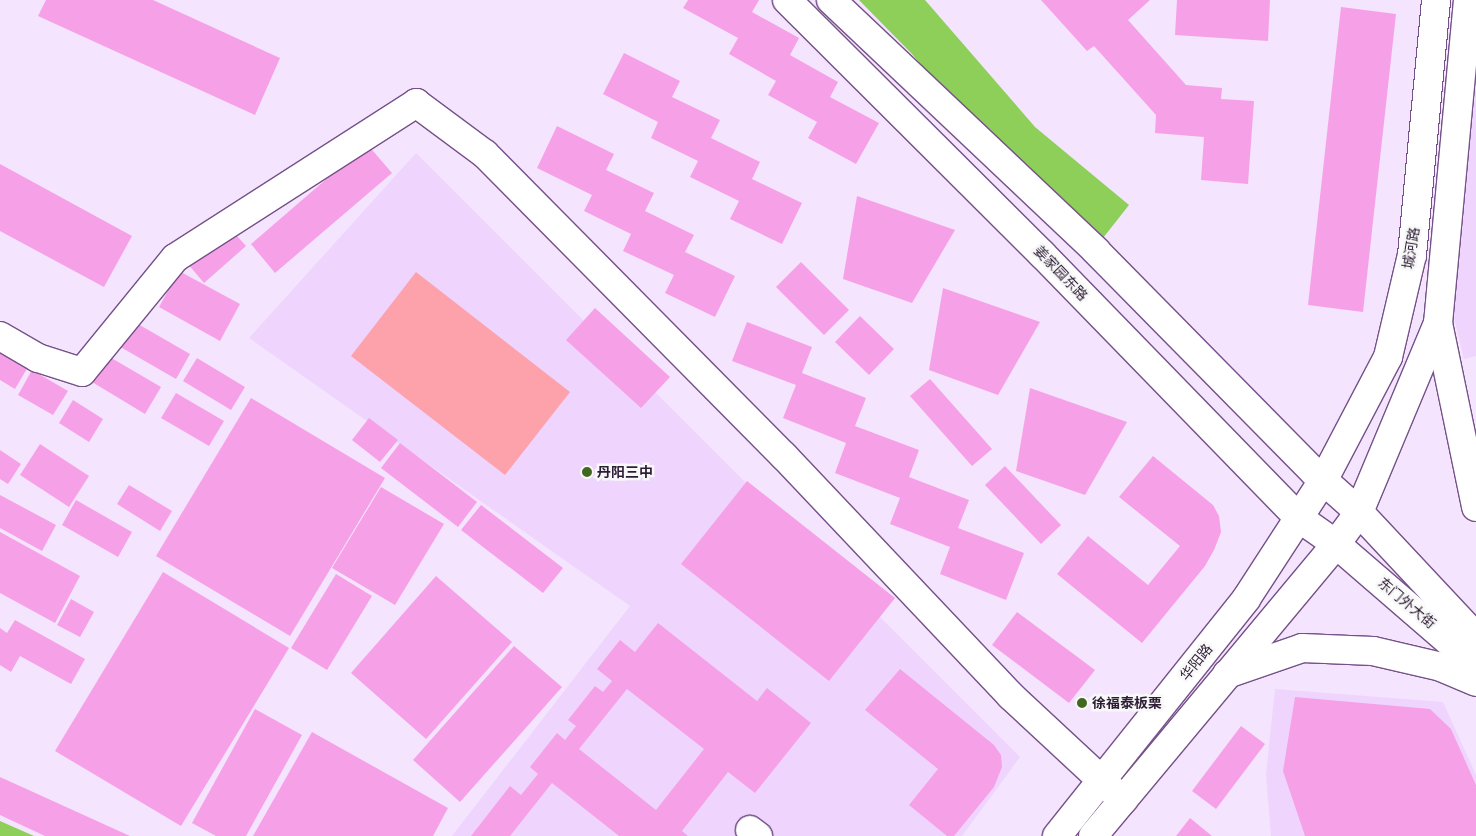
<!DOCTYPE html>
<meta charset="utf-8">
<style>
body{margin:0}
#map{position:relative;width:1476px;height:836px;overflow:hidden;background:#f4e4fd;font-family:"Asap Condensed","Noto Sans SC",sans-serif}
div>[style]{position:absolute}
.built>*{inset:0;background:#efd4fe}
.green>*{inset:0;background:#fda1ab}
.water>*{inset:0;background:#8dcf58}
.building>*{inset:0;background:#f6a1e7}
.roads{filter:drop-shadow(1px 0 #755189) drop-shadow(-1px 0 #755189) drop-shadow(0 1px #755189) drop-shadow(0 -1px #755189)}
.minor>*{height:28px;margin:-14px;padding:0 14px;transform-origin:14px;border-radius:14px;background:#fff}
.major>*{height:28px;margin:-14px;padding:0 14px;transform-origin:14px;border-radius:14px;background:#fff}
.dots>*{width:14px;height:14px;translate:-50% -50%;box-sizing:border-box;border:2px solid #f8f8f8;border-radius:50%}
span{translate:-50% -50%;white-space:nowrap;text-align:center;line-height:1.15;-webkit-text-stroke:5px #f8f8f8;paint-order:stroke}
.street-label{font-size:14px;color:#2c1c34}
.poi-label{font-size:14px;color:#2c1c34;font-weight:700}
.left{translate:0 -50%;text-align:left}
</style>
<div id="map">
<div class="built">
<i style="clip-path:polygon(1476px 72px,1476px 356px,1464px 359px,1451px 305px)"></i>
<i style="clip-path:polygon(416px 153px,1020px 757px,962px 836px,452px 836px,630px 606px,249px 338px)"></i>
<i style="clip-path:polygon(1275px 689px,1443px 702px,1476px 775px,1476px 836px,1271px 836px,1266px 775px)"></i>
</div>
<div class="green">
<i style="clip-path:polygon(416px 272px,570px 392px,505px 475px,351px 356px)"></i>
</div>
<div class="water">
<i style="clip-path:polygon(859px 0,925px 0,1035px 127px,1129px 205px,1103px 238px,951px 100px,912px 54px)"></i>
<i style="clip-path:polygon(0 821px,34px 836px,0 836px)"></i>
</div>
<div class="building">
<i style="clip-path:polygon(46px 0,153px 0,280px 58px,255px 115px,38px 16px)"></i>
<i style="clip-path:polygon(688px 0,759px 0,752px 12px,799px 38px,790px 55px,838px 82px,830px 97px,879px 123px,856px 164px,808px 138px,817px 122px,768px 95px,776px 81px,729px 54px,738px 38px,683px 8px)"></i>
<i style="clip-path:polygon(1041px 0,1150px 0,1128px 20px,1186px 85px,1222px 88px,1221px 99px,1254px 101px,1248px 184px,1201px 180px,1204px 137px,1155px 133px,1156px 115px,1094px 46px,1087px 51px)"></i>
<i style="clip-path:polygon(1177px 0,1270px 0,1268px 41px,1175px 35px)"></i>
<i style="clip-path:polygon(1341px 7px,1396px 14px,1363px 312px,1308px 305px)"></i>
<i style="clip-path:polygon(624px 53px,680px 81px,672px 97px,720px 120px,711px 138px,760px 162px,752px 179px,802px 203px,782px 244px,730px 219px,739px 201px,690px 177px,698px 161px,651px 138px,658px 122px,603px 94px)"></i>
<i style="clip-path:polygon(557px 126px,614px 154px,606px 170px,654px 193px,645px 211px,694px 235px,685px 252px,735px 276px,715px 317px,665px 293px,674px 275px,623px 251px,631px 234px,584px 211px,592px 195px,537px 168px)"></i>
<i style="clip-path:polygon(367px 144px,392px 173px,275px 273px,251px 244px)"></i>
<i style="clip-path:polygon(0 164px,132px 236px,104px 287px,0 231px)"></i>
<i style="clip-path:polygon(857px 196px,955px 230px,912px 303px,843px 279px)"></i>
<i style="clip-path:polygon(229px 227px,246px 246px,204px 283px,187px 263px)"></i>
<i style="clip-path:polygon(801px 262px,849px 310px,824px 335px,776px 287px)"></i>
<i style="clip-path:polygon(179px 271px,240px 304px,220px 341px,159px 307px)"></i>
<i style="clip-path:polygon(943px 288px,1040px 322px,998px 395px,929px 370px)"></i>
<i style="clip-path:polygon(595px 308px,670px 377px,641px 408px,566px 340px)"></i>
<i style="clip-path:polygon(860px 316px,894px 349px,869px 375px,835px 342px)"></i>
<i style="clip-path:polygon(131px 320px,190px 354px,176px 379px,117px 345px)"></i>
<i style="clip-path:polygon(747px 322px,812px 347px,802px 373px,866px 398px,855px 426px,919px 450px,909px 477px,969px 500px,958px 528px,1024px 553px,1006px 600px,940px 574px,950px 547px,890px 524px,900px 498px,835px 473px,846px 443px,783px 418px,796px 385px,732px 361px)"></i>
<i style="clip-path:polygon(0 349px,28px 367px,15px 389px,0 380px)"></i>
<i style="clip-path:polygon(108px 356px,161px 387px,145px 414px,92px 382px)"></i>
<i style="clip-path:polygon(197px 358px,245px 387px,231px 410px,183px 381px)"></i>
<i style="clip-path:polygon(32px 370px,68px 391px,53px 415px,18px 395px)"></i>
<i style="clip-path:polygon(930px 379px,992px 449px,972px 466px,910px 396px)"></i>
<i style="clip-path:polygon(1030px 388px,1127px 422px,1085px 495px,1016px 471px)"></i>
<i style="clip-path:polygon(176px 393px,224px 421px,209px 446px,161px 418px)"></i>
<i style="clip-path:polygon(251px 398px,385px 478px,290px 636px,156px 556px)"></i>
<i style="clip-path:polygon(73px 400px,103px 419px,89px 442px,59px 423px)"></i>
<i style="clip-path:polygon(369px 418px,398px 440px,380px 462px,352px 440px)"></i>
<i style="clip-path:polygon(400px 443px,477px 502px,458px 527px,381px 468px)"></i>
<i style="clip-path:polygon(40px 444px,89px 476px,69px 507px,20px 475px)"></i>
<i style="clip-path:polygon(0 450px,21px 464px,8px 484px,0 479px)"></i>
<i style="clip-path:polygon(1153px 456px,1213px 505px,1219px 516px,1221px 532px,1214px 550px,1205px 566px,1142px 643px,1057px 574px,1088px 536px,1148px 585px,1180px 546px,1119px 497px)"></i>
<i style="clip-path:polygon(1005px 466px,1061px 525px,1041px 544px,985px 485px)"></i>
<i style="clip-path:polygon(747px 481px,895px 598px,829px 681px,681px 564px)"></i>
<i style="clip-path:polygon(129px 485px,172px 511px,160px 531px,117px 504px)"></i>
<i style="clip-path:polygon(381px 487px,444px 524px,395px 605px,332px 568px)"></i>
<i style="clip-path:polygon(0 495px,56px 525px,42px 551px,0 528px)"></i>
<i style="clip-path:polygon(76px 500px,132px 532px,118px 557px,62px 525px)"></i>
<i style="clip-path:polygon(481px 505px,563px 568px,543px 593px,461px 530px)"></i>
<i style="clip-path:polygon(0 532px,80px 576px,55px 623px,0 593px)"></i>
<i style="clip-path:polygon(163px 572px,289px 648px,181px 826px,55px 751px)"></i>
<i style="clip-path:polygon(336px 574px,372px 596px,327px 670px,291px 648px)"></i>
<i style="clip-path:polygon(436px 576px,512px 642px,426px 739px,351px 673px)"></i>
<i style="clip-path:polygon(71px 599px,94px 612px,80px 637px,57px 625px)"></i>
<i style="clip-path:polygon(1017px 612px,1095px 670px,1069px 703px,992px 645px)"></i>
<i style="clip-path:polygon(15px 620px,85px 659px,71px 684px,20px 656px,11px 672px,0 665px,0 628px,7px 633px)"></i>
<i style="clip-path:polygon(evenodd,658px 623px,757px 701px,767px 688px,811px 723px,755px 793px,728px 772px,682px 831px,688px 836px,619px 836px,552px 783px,510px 836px,471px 836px,510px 786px,521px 795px,538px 774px,530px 767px,557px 733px,565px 740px,576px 726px,568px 720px,595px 686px,603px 692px,612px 681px,597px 669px,620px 640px,635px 652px,658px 623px,627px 689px,704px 749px,656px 810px,579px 749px,627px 689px)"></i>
<i style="clip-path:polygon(514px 646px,562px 687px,460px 802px,413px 760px)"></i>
<i style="clip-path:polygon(900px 669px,994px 745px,1001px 755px,1002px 767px,994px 787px,954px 836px,947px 836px,909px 805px,938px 769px,865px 710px)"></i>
<i style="clip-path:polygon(1295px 697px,1430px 709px,1451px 729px,1476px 785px,1476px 836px,1305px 836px,1283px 771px)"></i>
<i style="clip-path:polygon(255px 709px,302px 735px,246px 836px,216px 836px,192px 823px)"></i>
<i style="clip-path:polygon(1241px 726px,1265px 744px,1216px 809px,1192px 791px)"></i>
<i style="clip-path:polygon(312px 732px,448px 808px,433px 836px,253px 836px)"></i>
<i style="clip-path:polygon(0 777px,130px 836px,45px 836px,0 815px)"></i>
<i style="clip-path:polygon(1190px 818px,1212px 836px,1176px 836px)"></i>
</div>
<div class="roads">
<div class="minor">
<i style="left:0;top:336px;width:44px;rotate:30.1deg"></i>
<i style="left:38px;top:358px;width:46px;rotate:17.7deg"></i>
<i style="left:82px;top:372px;width:147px;rotate:-50.8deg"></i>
<i style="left:175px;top:258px;width:287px;rotate:-32.7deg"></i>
<i style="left:416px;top:103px;width:86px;rotate:36.5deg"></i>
<i style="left:485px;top:154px;width:425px;rotate:45.3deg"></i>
<i style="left:784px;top:456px;width:330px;rotate:46.6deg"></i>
<i style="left:1011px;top:696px;width:153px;rotate:42.9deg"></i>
<i style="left:750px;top:830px;width:10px;rotate:37deg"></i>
</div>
<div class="major">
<i style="left:787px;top:0;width:360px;rotate:44.9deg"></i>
<i style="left:1042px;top:254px;width:368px;rotate:45.8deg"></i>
<i style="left:1299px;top:518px;width:45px;rotate:35.1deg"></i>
<i style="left:1336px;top:544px;width:185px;rotate:40.8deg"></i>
<i style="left:831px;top:0;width:365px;rotate:43.4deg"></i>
<i style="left:1096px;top:251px;width:309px;rotate:45.4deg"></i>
<i style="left:1313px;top:471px;width:62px;rotate:41.7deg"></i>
<i style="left:1359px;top:512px;width:171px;rotate:46.9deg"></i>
<i style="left:1468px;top:0;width:324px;rotate:95.3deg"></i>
<i style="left:1438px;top:323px;width:188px;rotate:78.3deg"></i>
<i style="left:1227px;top:674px;width:79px;rotate:-19.1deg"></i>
<i style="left:1302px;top:648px;width:71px;rotate:2.4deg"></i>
<i style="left:1373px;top:651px;width:70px;rotate:13.2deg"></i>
<i style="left:1441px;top:667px;width:38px;rotate:23deg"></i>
<i style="left:1057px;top:836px;width:303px;rotate:-51.4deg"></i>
<i style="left:1246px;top:599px;width:143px;rotate:-57deg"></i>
<i style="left:1324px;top:479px;width:138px;rotate:-62.3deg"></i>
<i style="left:1388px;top:357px;width:105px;rotate:-76.8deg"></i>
<i style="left:1412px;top:255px;width:256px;rotate:-84.6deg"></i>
<i style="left:1093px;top:836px;width:380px;rotate:-50.2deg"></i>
<i style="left:1336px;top:544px;width:39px;rotate:-54deg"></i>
<i style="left:1359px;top:512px;width:205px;rotate:-67.3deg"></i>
</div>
</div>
<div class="dots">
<i style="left:587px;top:472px;background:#416721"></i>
<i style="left:1082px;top:703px;background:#416721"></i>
</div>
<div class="street-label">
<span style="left:1411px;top:248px;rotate:-81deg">城河路</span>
<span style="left:1061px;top:273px;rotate:46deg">姜家园东路</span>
<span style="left:1407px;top:603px;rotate:40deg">东门外大街</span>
<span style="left:1196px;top:662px;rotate:-51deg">华阳路</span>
</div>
<div class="poi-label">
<span class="left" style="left:597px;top:472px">丹阳三中</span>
<span class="left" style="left:1092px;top:703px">徐福泰板栗</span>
</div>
</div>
